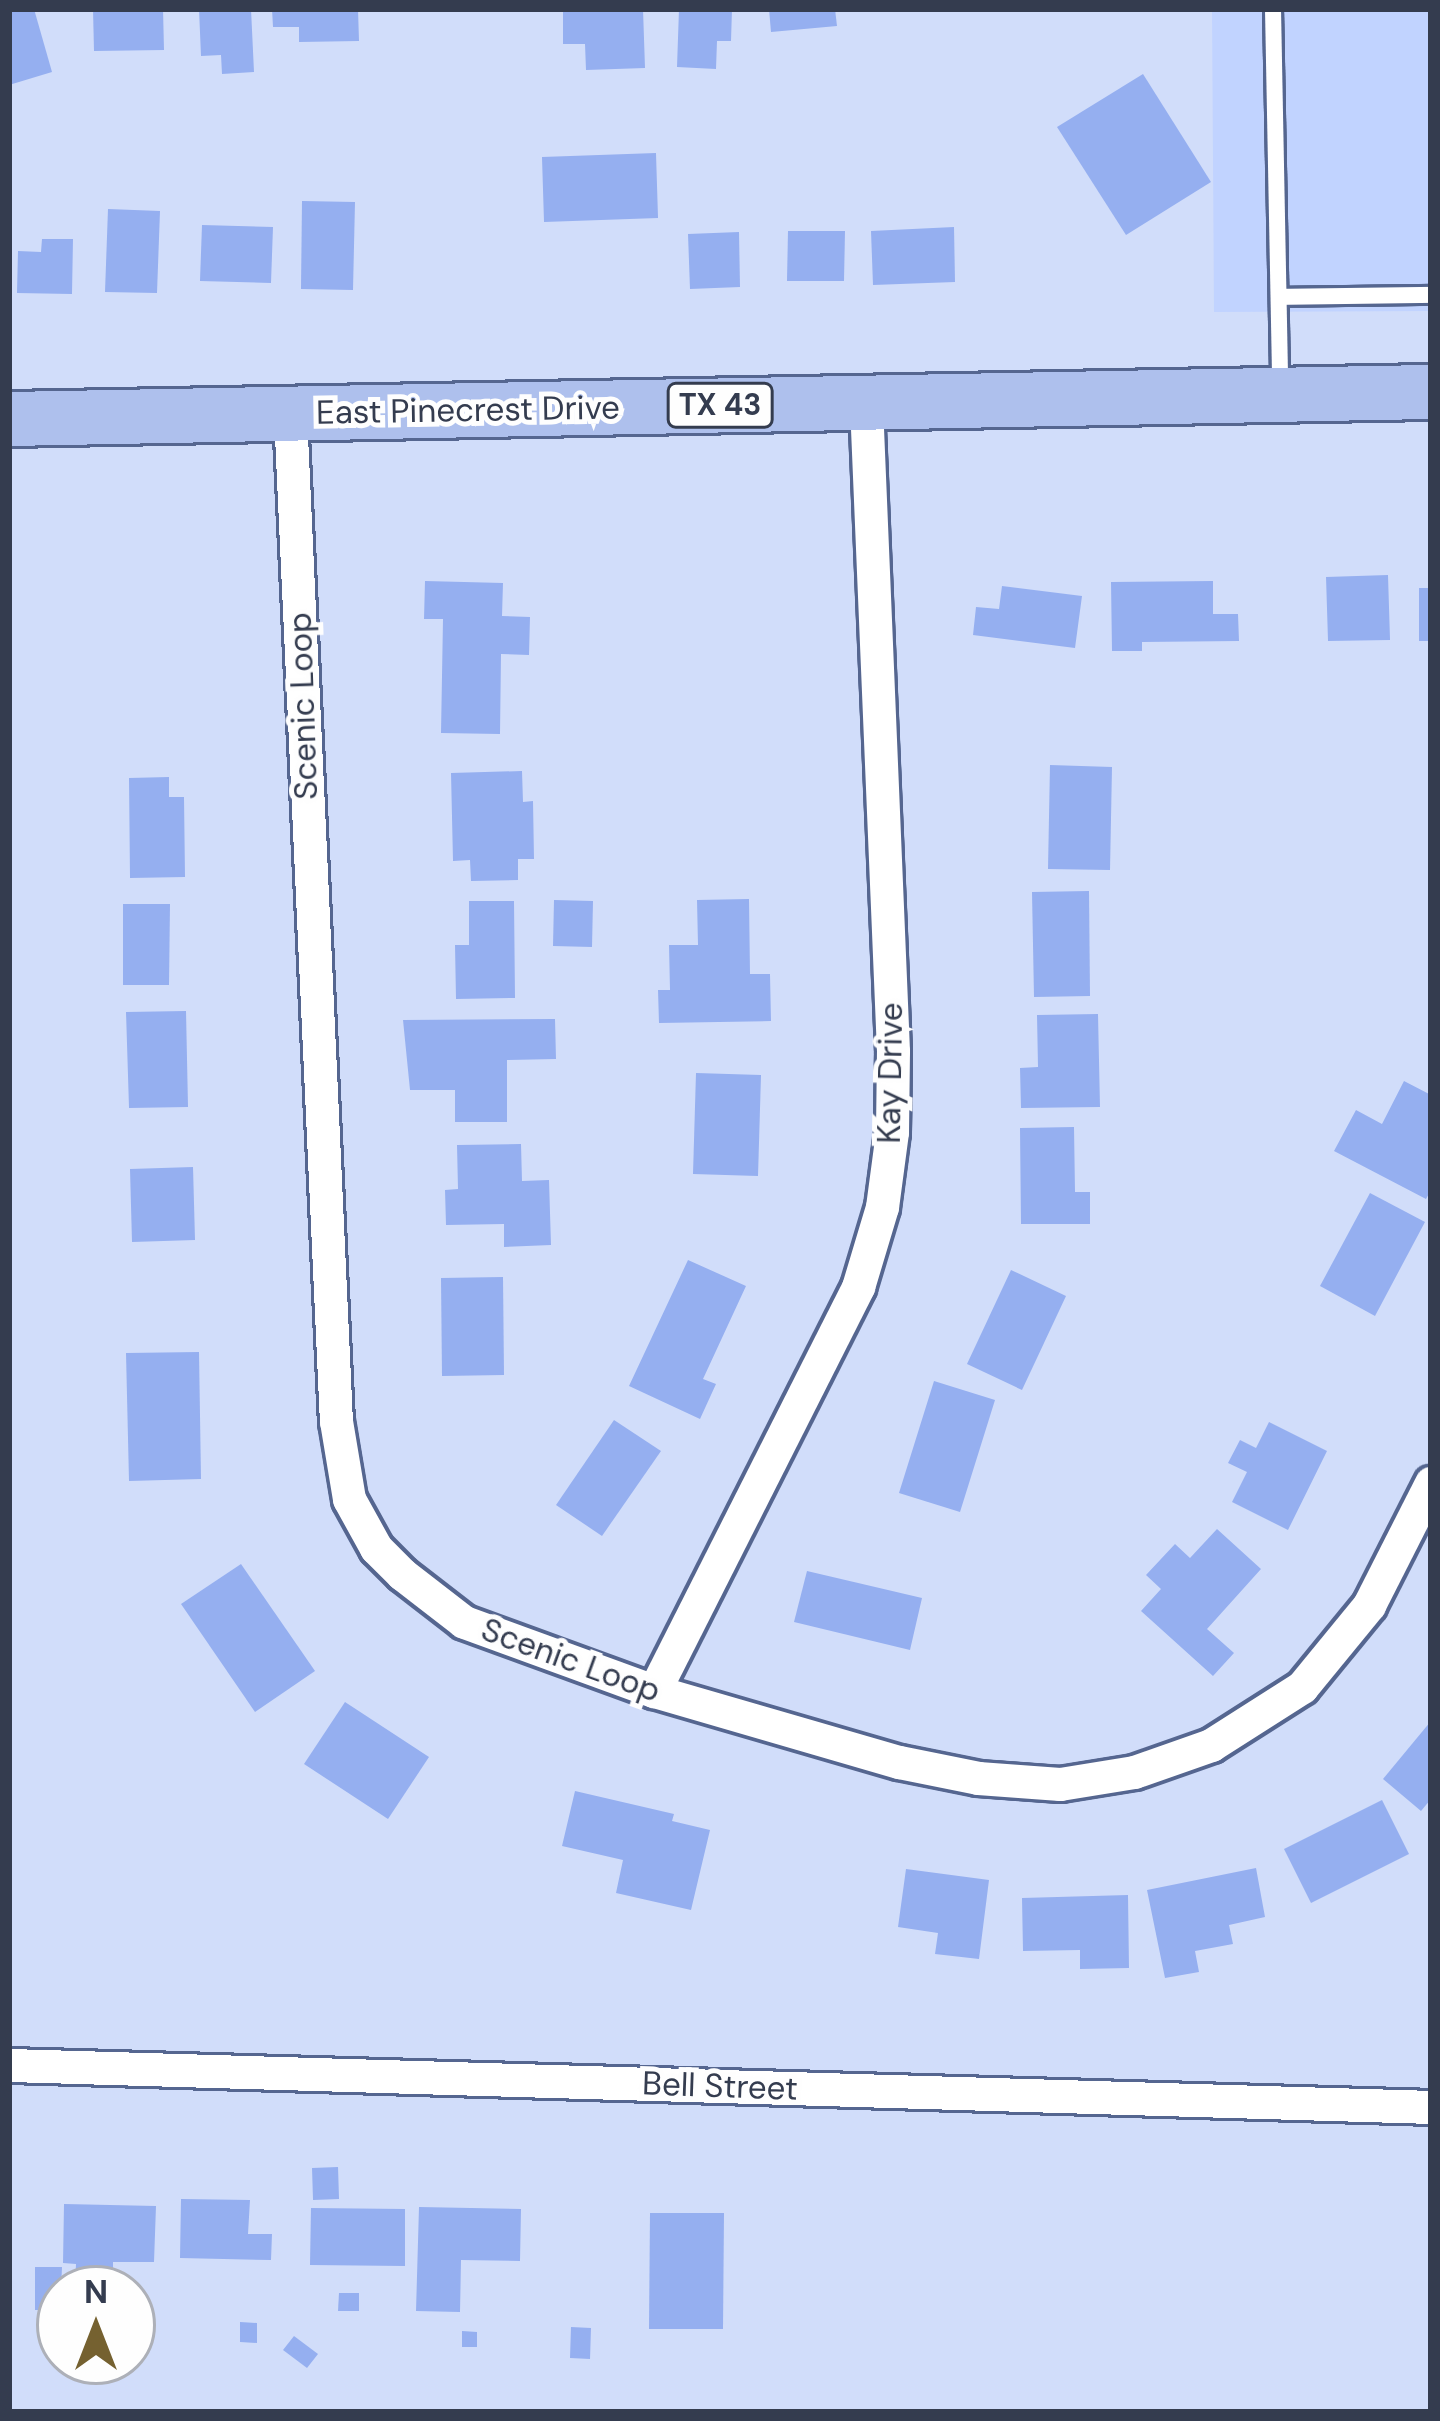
<!DOCTYPE html>
<style>
body{margin:0}
#map{position:relative;width:1440px;height:2421px;overflow:hidden;background:#d1ddfa;font-family:"DM Sans",sans-serif}
div>[style]{position:absolute}
.built>*{inset:0;background:#c1d3ff}
.building>*{inset:0;background:#95aff0}
.roads{filter:drop-shadow(3px 0 #556690) drop-shadow(-3px 0 #556690) drop-shadow(0 3px #556690) drop-shadow(0 -3px #556690)}
.service>*{height:16px;margin:-8px;padding:0 8px;transform-origin:8px;border-radius:8px;background:#fff}
.minor>*{height:33px;margin:-16.5px;padding:0 16.5px;transform-origin:16.5px;border-radius:16.5px;background:#fff}
.primary>*{height:54px;margin:-27px;padding:0 27px;transform-origin:27px;border-radius:27px;background:#aec0ed}
span{translate:-50% -50%;white-space:nowrap;text-align:center;line-height:1.15;-webkit-text-stroke:10px #fefefe;paint-order:stroke}
.shield-label span{padding:3px 9px;background:#fefefe;border:3px solid;border-radius:9px;-webkit-text-stroke-width:0}
.shield-label{font-size:30px;color:#343c4f;font-weight:700}
.street-label{font-size:33px;color:#343c4f}
.frame{position:absolute;inset:0;border:12px solid #343c4f;pointer-events:none}
.north{position:absolute;left:36px;top:2265px;width:120px;height:120px;box-sizing:border-box;background:#fefefe;border:3px solid #adb0b8;border-radius:50%;rotate:0deg;font-size:33px;font-weight:700;line-height:48px;text-align:center;color:#343c4f}
.north::after{content:'';display:block;margin:auto;width:42px;height:54px;background:#756130;clip-path:polygon(50% 0,100% 100%,50% 72%,0 100%)}
</style>
<div id="map">
<div class="built">
<i style="clip-path:polygon(1212px 9px,1431px 9px,1431px 311px,1214px 312px)"></i>
</div>
<div class="building">
<i style="clip-path:polygon(9px 9px,34px 9px,52px 72px,9px 85px)"></i>
<i style="clip-path:polygon(93px 9px,163px 9px,164px 50px,94px 51px)"></i>
<i style="clip-path:polygon(199px 9px,251px 9px,254px 72px,222px 74px,221px 55px,201px 56px)"></i>
<i style="clip-path:polygon(272px 9px,358px 9px,359px 41px,299px 42px,299px 27px,273px 27px)"></i>
<i style="clip-path:polygon(563px 9px,643px 9px,645px 68px,586px 70px,585px 44px,563px 44px)"></i>
<i style="clip-path:polygon(679px 9px,732px 9px,731px 41px,717px 41px,716px 69px,677px 67px)"></i>
<i style="clip-path:polygon(769px 9px,835px 9px,837px 26px,771px 32px)"></i>
<i style="clip-path:polygon(1143px 74px,1211px 182px,1126px 235px,1057px 127px)"></i>
<i style="clip-path:polygon(656px 153px,658px 218px,544px 222px,542px 157px)"></i>
<i style="clip-path:polygon(302px 201px,355px 202px,353px 290px,301px 289px)"></i>
<i style="clip-path:polygon(108px 209px,160px 211px,157px 293px,105px 292px)"></i>
<i style="clip-path:polygon(202px 225px,273px 227px,271px 283px,200px 281px)"></i>
<i style="clip-path:polygon(954px 227px,955px 282px,873px 285px,871px 231px)"></i>
<i style="clip-path:polygon(788px 231px,845px 231px,844px 281px,787px 281px)"></i>
<i style="clip-path:polygon(739px 232px,740px 287px,690px 289px,688px 234px)"></i>
<i style="clip-path:polygon(42px 239px,73px 239px,72px 294px,17px 293px,18px 251px,41px 252px)"></i>
<i style="clip-path:polygon(1388px 575px,1390px 640px,1328px 641px,1326px 577px)"></i>
<i style="clip-path:polygon(425px 581px,503px 583px,502px 616px,530px 617px,529px 655px,501px 654px,500px 734px,441px 733px,443px 619px,424px 619px)"></i>
<i style="clip-path:polygon(1213px 581px,1213px 614px,1238px 614px,1239px 641px,1142px 642px,1142px 651px,1112px 651px,1111px 582px)"></i>
<i style="clip-path:polygon(1002px 586px,1082px 596px,1075px 648px,973px 635px,976px 607px,999px 609px)"></i>
<i style="clip-path:polygon(1419px 588px,1431px 588px,1431px 641px,1419px 641px)"></i>
<i style="clip-path:polygon(1050px 765px,1112px 767px,1110px 870px,1048px 869px)"></i>
<i style="clip-path:polygon(522px 771px,523px 802px,533px 801px,534px 859px,518px 859px,518px 880px,471px 881px,470px 860px,453px 861px,451px 773px)"></i>
<i style="clip-path:polygon(169px 777px,169px 797px,184px 797px,185px 877px,130px 878px,129px 778px)"></i>
<i style="clip-path:polygon(1089px 891px,1090px 996px,1034px 997px,1032px 892px)"></i>
<i style="clip-path:polygon(749px 899px,750px 974px,770px 974px,771px 1021px,659px 1023px,658px 990px,670px 990px,669px 945px,698px 945px,697px 900px)"></i>
<i style="clip-path:polygon(554px 900px,593px 901px,592px 947px,553px 946px)"></i>
<i style="clip-path:polygon(469px 901px,514px 901px,515px 998px,456px 999px,455px 945px,469px 945px)"></i>
<i style="clip-path:polygon(123px 904px,170px 904px,169px 985px,123px 985px)"></i>
<i style="clip-path:polygon(186px 1011px,188px 1107px,129px 1108px,126px 1012px)"></i>
<i style="clip-path:polygon(1098px 1014px,1100px 1107px,1021px 1108px,1020px 1068px,1038px 1067px,1037px 1015px)"></i>
<i style="clip-path:polygon(555px 1019px,556px 1059px,507px 1060px,507px 1122px,455px 1122px,455px 1090px,410px 1090px,403px 1020px)"></i>
<i style="clip-path:polygon(696px 1073px,761px 1075px,758px 1176px,693px 1174px)"></i>
<i style="clip-path:polygon(1404px 1081px,1431px 1095px,1431px 1190px,1426px 1199px,1334px 1151px,1356px 1110px,1382px 1124px)"></i>
<i style="clip-path:polygon(1074px 1127px,1075px 1192px,1090px 1192px,1090px 1224px,1021px 1224px,1020px 1128px)"></i>
<i style="clip-path:polygon(521px 1144px,522px 1181px,549px 1180px,551px 1245px,504px 1247px,504px 1224px,446px 1225px,445px 1190px,458px 1189px,457px 1145px)"></i>
<i style="clip-path:polygon(193px 1167px,195px 1240px,132px 1242px,130px 1169px)"></i>
<i style="clip-path:polygon(1370px 1193px,1425px 1222px,1375px 1316px,1320px 1286px)"></i>
<i style="clip-path:polygon(688px 1260px,746px 1286px,703px 1379px,716px 1384px,700px 1419px,629px 1386px)"></i>
<i style="clip-path:polygon(1011px 1270px,1066px 1296px,1022px 1390px,967px 1364px)"></i>
<i style="clip-path:polygon(503px 1277px,504px 1375px,442px 1376px,441px 1278px)"></i>
<i style="clip-path:polygon(199px 1352px,201px 1479px,129px 1481px,126px 1353px)"></i>
<i style="clip-path:polygon(934px 1381px,995px 1400px,960px 1512px,899px 1493px)"></i>
<i style="clip-path:polygon(614px 1420px,661px 1451px,602px 1536px,556px 1505px)"></i>
<i style="clip-path:polygon(1269px 1422px,1327px 1451px,1288px 1530px,1232px 1502px,1247px 1472px,1228px 1463px,1240px 1440px,1256px 1448px)"></i>
<i style="clip-path:polygon(1217px 1529px,1261px 1569px,1207px 1629px,1234px 1653px,1213px 1676px,1141px 1611px,1161px 1589px,1146px 1575px,1175px 1544px,1190px 1558px)"></i>
<i style="clip-path:polygon(241px 1564px,315px 1671px,255px 1712px,181px 1604px)"></i>
<i style="clip-path:polygon(807px 1571px,922px 1598px,910px 1650px,794px 1622px)"></i>
<i style="clip-path:polygon(345px 1702px,429px 1757px,388px 1819px,304px 1764px)"></i>
<i style="clip-path:polygon(1431px 1721px,1431px 1799px,1421px 1811px,1383px 1779px)"></i>
<i style="clip-path:polygon(575px 1791px,674px 1814px,672px 1821px,710px 1830px,691px 1910px,616px 1893px,623px 1860px,562px 1846px)"></i>
<i style="clip-path:polygon(1382px 1800px,1409px 1854px,1311px 1903px,1284px 1849px)"></i>
<i style="clip-path:polygon(1256px 1868px,1265px 1917px,1229px 1925px,1233px 1944px,1195px 1951px,1199px 1972px,1165px 1978px,1147px 1890px)"></i>
<i style="clip-path:polygon(906px 1869px,989px 1880px,979px 1959px,935px 1954px,938px 1933px,898px 1927px)"></i>
<i style="clip-path:polygon(1128px 1895px,1129px 1968px,1080px 1969px,1080px 1950px,1023px 1951px,1022px 1898px)"></i>
<i style="clip-path:polygon(338px 2167px,339px 2199px,313px 2200px,312px 2168px)"></i>
<i style="clip-path:polygon(181px 2199px,250px 2200px,248px 2234px,272px 2234px,271px 2260px,180px 2258px)"></i>
<i style="clip-path:polygon(64px 2204px,156px 2206px,154px 2262px,113px 2262px,113px 2287px,75px 2289px,76px 2264px,63px 2263px)"></i>
<i style="clip-path:polygon(419px 2207px,521px 2209px,520px 2261px,461px 2260px,460px 2312px,416px 2311px)"></i>
<i style="clip-path:polygon(311px 2208px,405px 2209px,405px 2266px,310px 2265px)"></i>
<i style="clip-path:polygon(650px 2213px,724px 2213px,723px 2329px,649px 2329px)"></i>
<i style="clip-path:polygon(35px 2267px,62px 2267px,60px 2310px,35px 2310px)"></i>
<i style="clip-path:polygon(339px 2293px,359px 2293px,359px 2311px,338px 2311px)"></i>
<i style="clip-path:polygon(45px 2316px,60px 2316px,60px 2348px,45px 2348px)"></i>
<i style="clip-path:polygon(240px 2322px,257px 2323px,257px 2343px,240px 2342px)"></i>
<i style="clip-path:polygon(571px 2327px,591px 2328px,590px 2359px,570px 2358px)"></i>
<i style="clip-path:polygon(462px 2331px,477px 2332px,477px 2347px,462px 2347px)"></i>
<i style="clip-path:polygon(294px 2336px,318px 2354px,307px 2368px,283px 2350px)"></i>
</div>
<div class="roads">
<div class="service">
<i style="left:1273px;top:9px;width:377px;rotate:88.9deg"></i>
<i style="left:1279px;top:297px;width:152px;rotate:-0.8deg"></i>
</div>
<div class="minor">
<i style="left:290px;top:413px;width:1009px;rotate:87.39deg"></i>
<i style="left:336px;top:1421px;width:79px;rotate:80.5deg"></i>
<i style="left:349px;top:1499px;width:56px;rotate:61.1deg"></i>
<i style="left:376px;top:1548px;width:37px;rotate:45deg"></i>
<i style="left:402px;top:1574px;width:78px;rotate:37.7deg"></i>
<i style="left:464px;top:1622px;width:202px;rotate:20deg"></i>
<i style="left:654px;top:1691px;width:255px;rotate:16.2deg"></i>
<i style="left:899px;top:1762px;width:81px;rotate:11.4deg"></i>
<i style="left:978px;top:1778px;width:82px;rotate:4.2deg"></i>
<i style="left:1060px;top:1784px;width:75px;rotate:-9.2deg"></i>
<i style="left:1134px;top:1772px;width:82px;rotate:-19.3deg"></i>
<i style="left:1211px;top:1745px;width:108px;rotate:-32.5deg"></i>
<i style="left:1302px;top:1687px;width:106px;rotate:-50.7deg"></i>
<i style="left:1369px;top:1605px;width:137px;rotate:-63.1deg"></i>
<i style="left:654px;top:1691px;width:453px;rotate:-63.2deg"></i>
<i style="left:858px;top:1287px;width:84px;rotate:-73.3deg"></i>
<i style="left:882px;top:1207px;width:76px;rotate:-82.4deg"></i>
<i style="left:892px;top:1132px;width:81px;rotate:-89.3deg"></i>
<i style="left:893px;top:1051px;width:649px;rotate:-92.39deg"></i>
<i style="left:9px;top:2065px;width:1423px;rotate:1.69deg"></i>
</div>
<div class="primary">
<i style="left:9px;top:419px;width:1422px;rotate:-1.09deg"></i>
</div>
</div>
<div class="shield-label">
<span style="left:720px;top:405px">TX 43</span>
</div>
<div class="street-label">
<span style="left:468px;top:410px;rotate:-1deg">East Pinecrest Drive</span>
<span style="left:303px;top:706px;rotate:-92deg">Scenic Loop</span>
<span style="left:890px;top:1073px;rotate:-89deg">Kay Drive</span>
<span style="left:571px;top:1660px;rotate:20deg">Scenic Loop</span>
<span style="left:720px;top:2086px;rotate:2deg">Bell Street</span>
</div>
<div class="frame"></div>
<div class="north">N</div>
</div>
